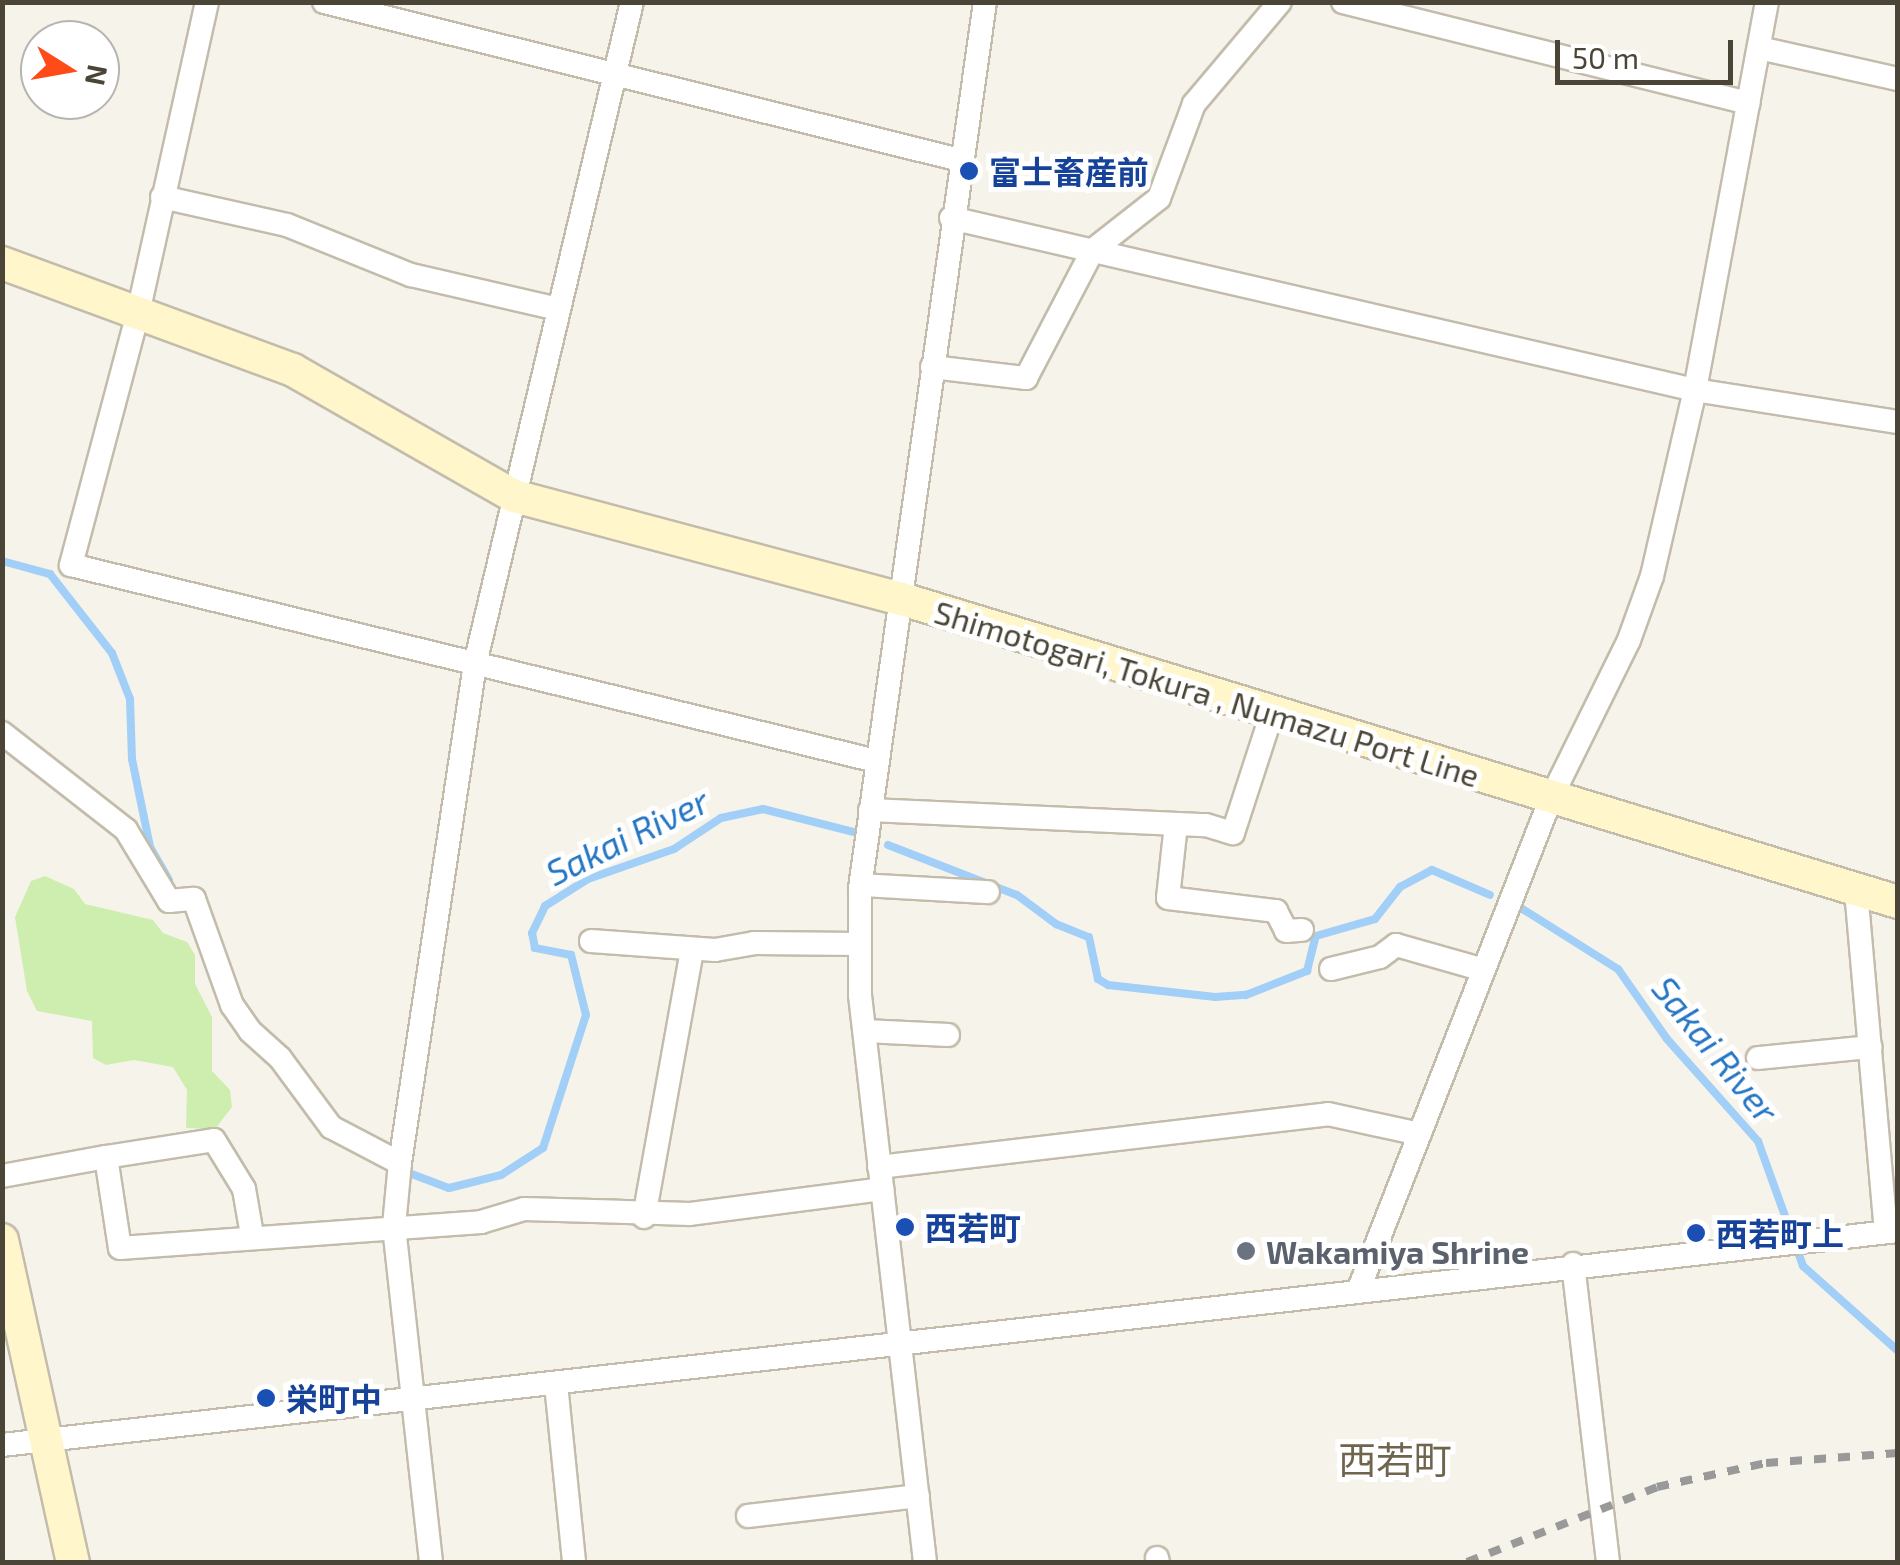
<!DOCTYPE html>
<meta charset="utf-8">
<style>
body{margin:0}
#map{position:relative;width:1900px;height:1565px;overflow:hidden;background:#f6f3ea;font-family:"Exo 2","Noto Sans JP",sans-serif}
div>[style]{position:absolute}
.green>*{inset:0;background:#cdeeaf}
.stream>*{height:8px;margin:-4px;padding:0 4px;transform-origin:4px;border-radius:4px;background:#a1cff8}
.roads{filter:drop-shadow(2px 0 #c3bcab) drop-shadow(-2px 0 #c3bcab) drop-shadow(0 2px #c3bcab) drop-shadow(0 -2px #c3bcab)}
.street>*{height:22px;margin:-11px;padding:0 11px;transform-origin:11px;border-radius:11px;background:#fff}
.secondary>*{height:32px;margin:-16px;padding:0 16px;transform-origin:16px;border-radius:16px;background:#fff6cb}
.rail>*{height:8px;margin-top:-4px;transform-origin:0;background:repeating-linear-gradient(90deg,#999 0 12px,transparent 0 24px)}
.dots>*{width:28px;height:28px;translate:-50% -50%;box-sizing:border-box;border:5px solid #fff;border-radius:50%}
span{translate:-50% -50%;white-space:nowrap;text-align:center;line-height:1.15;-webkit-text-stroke:10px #fff;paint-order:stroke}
.transit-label{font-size:32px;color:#164399;font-weight:700}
.left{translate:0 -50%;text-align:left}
.street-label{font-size:32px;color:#4b4537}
.worship-label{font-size:32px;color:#5b616d;font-weight:700}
.water-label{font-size:35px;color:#2475c3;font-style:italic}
.quarter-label{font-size:38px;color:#6f644d}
.frame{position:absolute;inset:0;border:5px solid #4b4537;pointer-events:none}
.north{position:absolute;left:20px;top:20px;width:100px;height:100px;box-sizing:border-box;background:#fff;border:2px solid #b7b5af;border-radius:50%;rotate:101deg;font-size:28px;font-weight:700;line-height:40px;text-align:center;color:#4b4537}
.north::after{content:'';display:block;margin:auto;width:35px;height:45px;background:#ff4b18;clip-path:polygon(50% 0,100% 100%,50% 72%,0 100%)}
.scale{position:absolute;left:1555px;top:40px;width:178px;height:45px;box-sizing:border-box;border:5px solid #4b4537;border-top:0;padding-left:12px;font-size:30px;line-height:35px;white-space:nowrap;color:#4b4537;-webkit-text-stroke:8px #fff;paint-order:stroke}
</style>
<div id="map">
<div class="green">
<i style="clip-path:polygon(45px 876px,74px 889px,85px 904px,153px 920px,163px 933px,187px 942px,195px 955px,195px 984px,212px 1017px,212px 1071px,230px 1090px,232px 1107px,215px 1129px,186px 1128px,187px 1090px,173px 1067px,134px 1060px,106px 1065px,93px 1058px,92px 1021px,37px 1011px,27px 991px,15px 917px,31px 881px)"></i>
</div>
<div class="stream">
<i style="left:2px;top:561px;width:50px;rotate:15.2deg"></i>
<i style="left:50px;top:574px;width:100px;rotate:51.9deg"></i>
<i style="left:112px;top:653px;width:49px;rotate:68.6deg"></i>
<i style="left:130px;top:699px;width:60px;rotate:88.1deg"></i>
<i style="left:132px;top:759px;width:90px;rotate:78.4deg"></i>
<i style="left:150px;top:847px;width:38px;rotate:60deg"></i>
<i style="left:888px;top:845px;width:138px;rotate:21.2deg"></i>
<i style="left:1017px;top:895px;width:49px;rotate:36.6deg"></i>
<i style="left:1056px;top:924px;width:35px;rotate:22deg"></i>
<i style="left:1089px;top:937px;width:43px;rotate:77.9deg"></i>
<i style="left:1098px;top:979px;width:12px;rotate:31deg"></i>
<i style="left:1108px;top:985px;width:108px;rotate:6.4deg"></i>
<i style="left:1215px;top:997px;width:31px;rotate:-4deg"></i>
<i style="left:1246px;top:995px;width:66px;rotate:-21.5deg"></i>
<i style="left:1307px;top:971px;width:36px;rotate:-76deg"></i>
<i style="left:1316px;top:936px;width:61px;rotate:-16.1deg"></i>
<i style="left:1375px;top:919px;width:41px;rotate:-52deg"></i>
<i style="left:1400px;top:887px;width:36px;rotate:-28deg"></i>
<i style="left:1432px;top:870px;width:63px;rotate:23.3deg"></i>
<i style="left:1521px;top:908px;width:115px;rotate:32.2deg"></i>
<i style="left:1618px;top:969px;width:85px;rotate:55deg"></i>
<i style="left:1667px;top:1039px;width:137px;rotate:48.3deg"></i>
<i style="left:1758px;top:1141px;width:133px;rotate:70.2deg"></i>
<i style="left:1803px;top:1266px;width:127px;rotate:41.8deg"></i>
<i style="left:401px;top:1170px;width:51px;rotate:20.6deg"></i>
<i style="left:449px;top:1188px;width:54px;rotate:-14deg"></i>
<i style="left:501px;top:1175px;width:50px;rotate:-32.7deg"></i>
<i style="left:543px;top:1148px;width:140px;rotate:-72.1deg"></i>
<i style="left:586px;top:1015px;width:62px;rotate:-104deg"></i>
<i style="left:571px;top:955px;width:37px;rotate:-169deg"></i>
<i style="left:535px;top:948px;width:15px;rotate:-101deg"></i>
<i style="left:532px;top:933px;width:30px;rotate:-64deg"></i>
<i style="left:545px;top:906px;width:51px;rotate:-32.1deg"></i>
<i style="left:588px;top:879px;width:91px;rotate:-19.2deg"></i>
<i style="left:674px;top:849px;width:56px;rotate:-33.4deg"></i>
<i style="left:721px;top:818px;width:43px;rotate:-12.1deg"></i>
<i style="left:763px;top:809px;width:93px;rotate:14.3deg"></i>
</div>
<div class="roads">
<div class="street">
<i style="left:207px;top:2px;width:319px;rotate:102.5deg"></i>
<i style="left:138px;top:313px;width:261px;rotate:104.9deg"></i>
<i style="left:71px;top:565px;width:829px;rotate:13.68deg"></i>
<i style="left:324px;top:2px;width:655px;rotate:13.95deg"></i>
<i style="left:1343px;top:2px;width:418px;rotate:14deg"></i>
<i style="left:1759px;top:48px;width:142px;rotate:12.6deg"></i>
<i style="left:162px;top:197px;width:128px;rotate:12.6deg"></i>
<i style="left:287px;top:225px;width:134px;rotate:22deg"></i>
<i style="left:411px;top:275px;width:151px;rotate:13deg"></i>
<i style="left:951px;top:218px;width:764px;rotate:13.02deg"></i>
<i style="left:1695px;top:390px;width:206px;rotate:9deg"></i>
<i style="left:932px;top:367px;width:95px;rotate:6.7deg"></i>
<i style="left:1026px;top:378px;width:144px;rotate:-62.4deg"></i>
<i style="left:1093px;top:250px;width:84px;rotate:-38.2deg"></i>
<i style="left:1159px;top:198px;width:100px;rotate:-69.6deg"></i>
<i style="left:1194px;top:104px;width:133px;rotate:-49.9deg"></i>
<i style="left:2px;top:733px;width:157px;rotate:38deg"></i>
<i style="left:126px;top:830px;width:83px;rotate:58.8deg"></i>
<i style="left:169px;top:901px;width:25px;rotate:-5deg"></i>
<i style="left:194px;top:899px;width:113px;rotate:70.3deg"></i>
<i style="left:232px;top:1005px;width:32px;rotate:55deg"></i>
<i style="left:250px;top:1031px;width:40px;rotate:42deg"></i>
<i style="left:280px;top:1058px;width:86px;rotate:53.5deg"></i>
<i style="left:331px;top:1127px;width:78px;rotate:27.6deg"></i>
<i style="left:870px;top:810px;width:336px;rotate:2.6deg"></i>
<i style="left:1206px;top:825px;width:28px;rotate:17deg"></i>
<i style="left:1233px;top:833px;width:126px;rotate:-72deg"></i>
<i style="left:1176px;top:824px;width:74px;rotate:96.2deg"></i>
<i style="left:1168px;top:898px;width:109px;rotate:6.9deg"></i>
<i style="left:1276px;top:911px;width:22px;rotate:63deg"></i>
<i style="left:1286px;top:931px;width:16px;rotate:-4deg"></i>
<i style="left:861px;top:885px;width:127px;rotate:3.2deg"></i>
<i style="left:1856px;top:890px;width:343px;rotate:85deg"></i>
<i style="left:591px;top:941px;width:124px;rotate:4.2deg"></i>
<i style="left:715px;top:950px;width:40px;rotate:-10deg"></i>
<i style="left:754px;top:943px;width:106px;rotate:0.5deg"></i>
<i style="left:1331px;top:969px;width:50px;rotate:-13.8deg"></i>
<i style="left:1380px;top:957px;width:20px;rotate:-37deg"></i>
<i style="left:1396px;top:945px;width:91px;rotate:15.9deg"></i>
<i style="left:865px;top:1031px;width:83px;rotate:2.8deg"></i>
<i style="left:1758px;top:1058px;width:113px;rotate:-5.6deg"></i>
<i style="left:106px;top:1157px;width:109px;rotate:-8.9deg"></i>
<i style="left:214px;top:1140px;width:57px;rotate:58.5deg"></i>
<i style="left:244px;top:1189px;width:47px;rotate:80.1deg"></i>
<i style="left:879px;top:1167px;width:452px;rotate:-6.7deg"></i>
<i style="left:1328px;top:1114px;width:94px;rotate:12.3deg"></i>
<i style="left:2px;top:1176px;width:106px;rotate:-10.4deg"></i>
<i style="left:106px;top:1157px;width:92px;rotate:81.3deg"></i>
<i style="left:120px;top:1248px;width:362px;rotate:-4.1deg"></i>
<i style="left:481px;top:1222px;width:45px;rotate:-16.8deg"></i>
<i style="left:524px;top:1209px;width:166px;rotate:1.7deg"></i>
<i style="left:690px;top:1214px;width:194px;rotate:-7.4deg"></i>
<i style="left:644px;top:1217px;width:272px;rotate:-79.8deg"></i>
<i style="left:1573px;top:1264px;width:300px;rotate:83.3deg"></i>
<i style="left:1359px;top:1289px;width:527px;rotate:-68.64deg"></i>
<i style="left:1551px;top:798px;width:176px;rotate:-63.7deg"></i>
<i style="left:1629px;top:640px;width:68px;rotate:-70.2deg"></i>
<i style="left:1652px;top:576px;width:191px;rotate:-77deg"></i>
<i style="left:1695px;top:390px;width:395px;rotate:-79.5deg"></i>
<i style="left:556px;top:1384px;width:179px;rotate:84.2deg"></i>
<i style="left:2px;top:1445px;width:1908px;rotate:-6.44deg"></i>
<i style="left:748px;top:1516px;width:171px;rotate:-6.7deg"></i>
<i style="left:1157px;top:1558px;width:4px;rotate:76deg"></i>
<i style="left:431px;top:1562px;width:338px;rotate:-96.3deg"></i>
<i style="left:394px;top:1226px;width:63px;rotate:-84.6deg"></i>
<i style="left:400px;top:1163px;width:505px;rotate:-81.45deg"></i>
<i style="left:475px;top:664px;width:680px;rotate:-76.66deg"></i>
<i style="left:925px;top:1562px;width:571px;rotate:-96.54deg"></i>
<i style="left:860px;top:995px;width:107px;rotate:-90deg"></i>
<i style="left:860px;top:888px;width:895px;rotate:-81.97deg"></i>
</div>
<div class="secondary">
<i style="left:2px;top:263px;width:310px;rotate:20.2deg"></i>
<i style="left:293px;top:370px;width:254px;rotate:29.7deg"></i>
<i style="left:514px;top:496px;width:401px;rotate:14.9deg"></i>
<i style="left:902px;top:599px;width:1041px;rotate:16.92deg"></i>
<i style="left:2px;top:1240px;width:330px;rotate:77.6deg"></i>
</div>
</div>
<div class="rail">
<i style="left:1467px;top:1562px;width:204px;rotate:-21.5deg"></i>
<i style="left:1657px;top:1487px;width:112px;rotate:-12.4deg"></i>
<i style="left:1766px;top:1463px;width:132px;rotate:-4.3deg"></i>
</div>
<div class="dots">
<i style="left:969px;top:171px;background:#1a4fb4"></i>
<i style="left:905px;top:1227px;background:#1a4fb4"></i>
<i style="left:1696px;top:1233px;background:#1a4fb4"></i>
<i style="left:1246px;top:1251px;background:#6b7280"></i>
<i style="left:266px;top:1398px;background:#1a4fb4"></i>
</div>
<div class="transit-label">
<span class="left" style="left:989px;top:171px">富士畜産前</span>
<span class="left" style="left:925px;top:1227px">西若町</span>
<span class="left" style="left:1716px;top:1233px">西若町上</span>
<span class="left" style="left:286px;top:1398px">栄町中</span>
</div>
<div class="street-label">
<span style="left:1207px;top:693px;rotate:17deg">Shimotogari, Tokura , Numazu Port Line</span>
</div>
<div class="worship-label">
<span class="left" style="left:1266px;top:1251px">Wakamiya Shrine</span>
</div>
<div class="water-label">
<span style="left:627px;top:836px;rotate:-26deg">Sakai River</span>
<span style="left:1716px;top:1049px;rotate:51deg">Sakai River</span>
</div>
<div class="quarter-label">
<span style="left:1395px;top:1460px">西若町</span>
</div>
<div class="frame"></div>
<div class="north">N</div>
<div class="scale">50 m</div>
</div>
